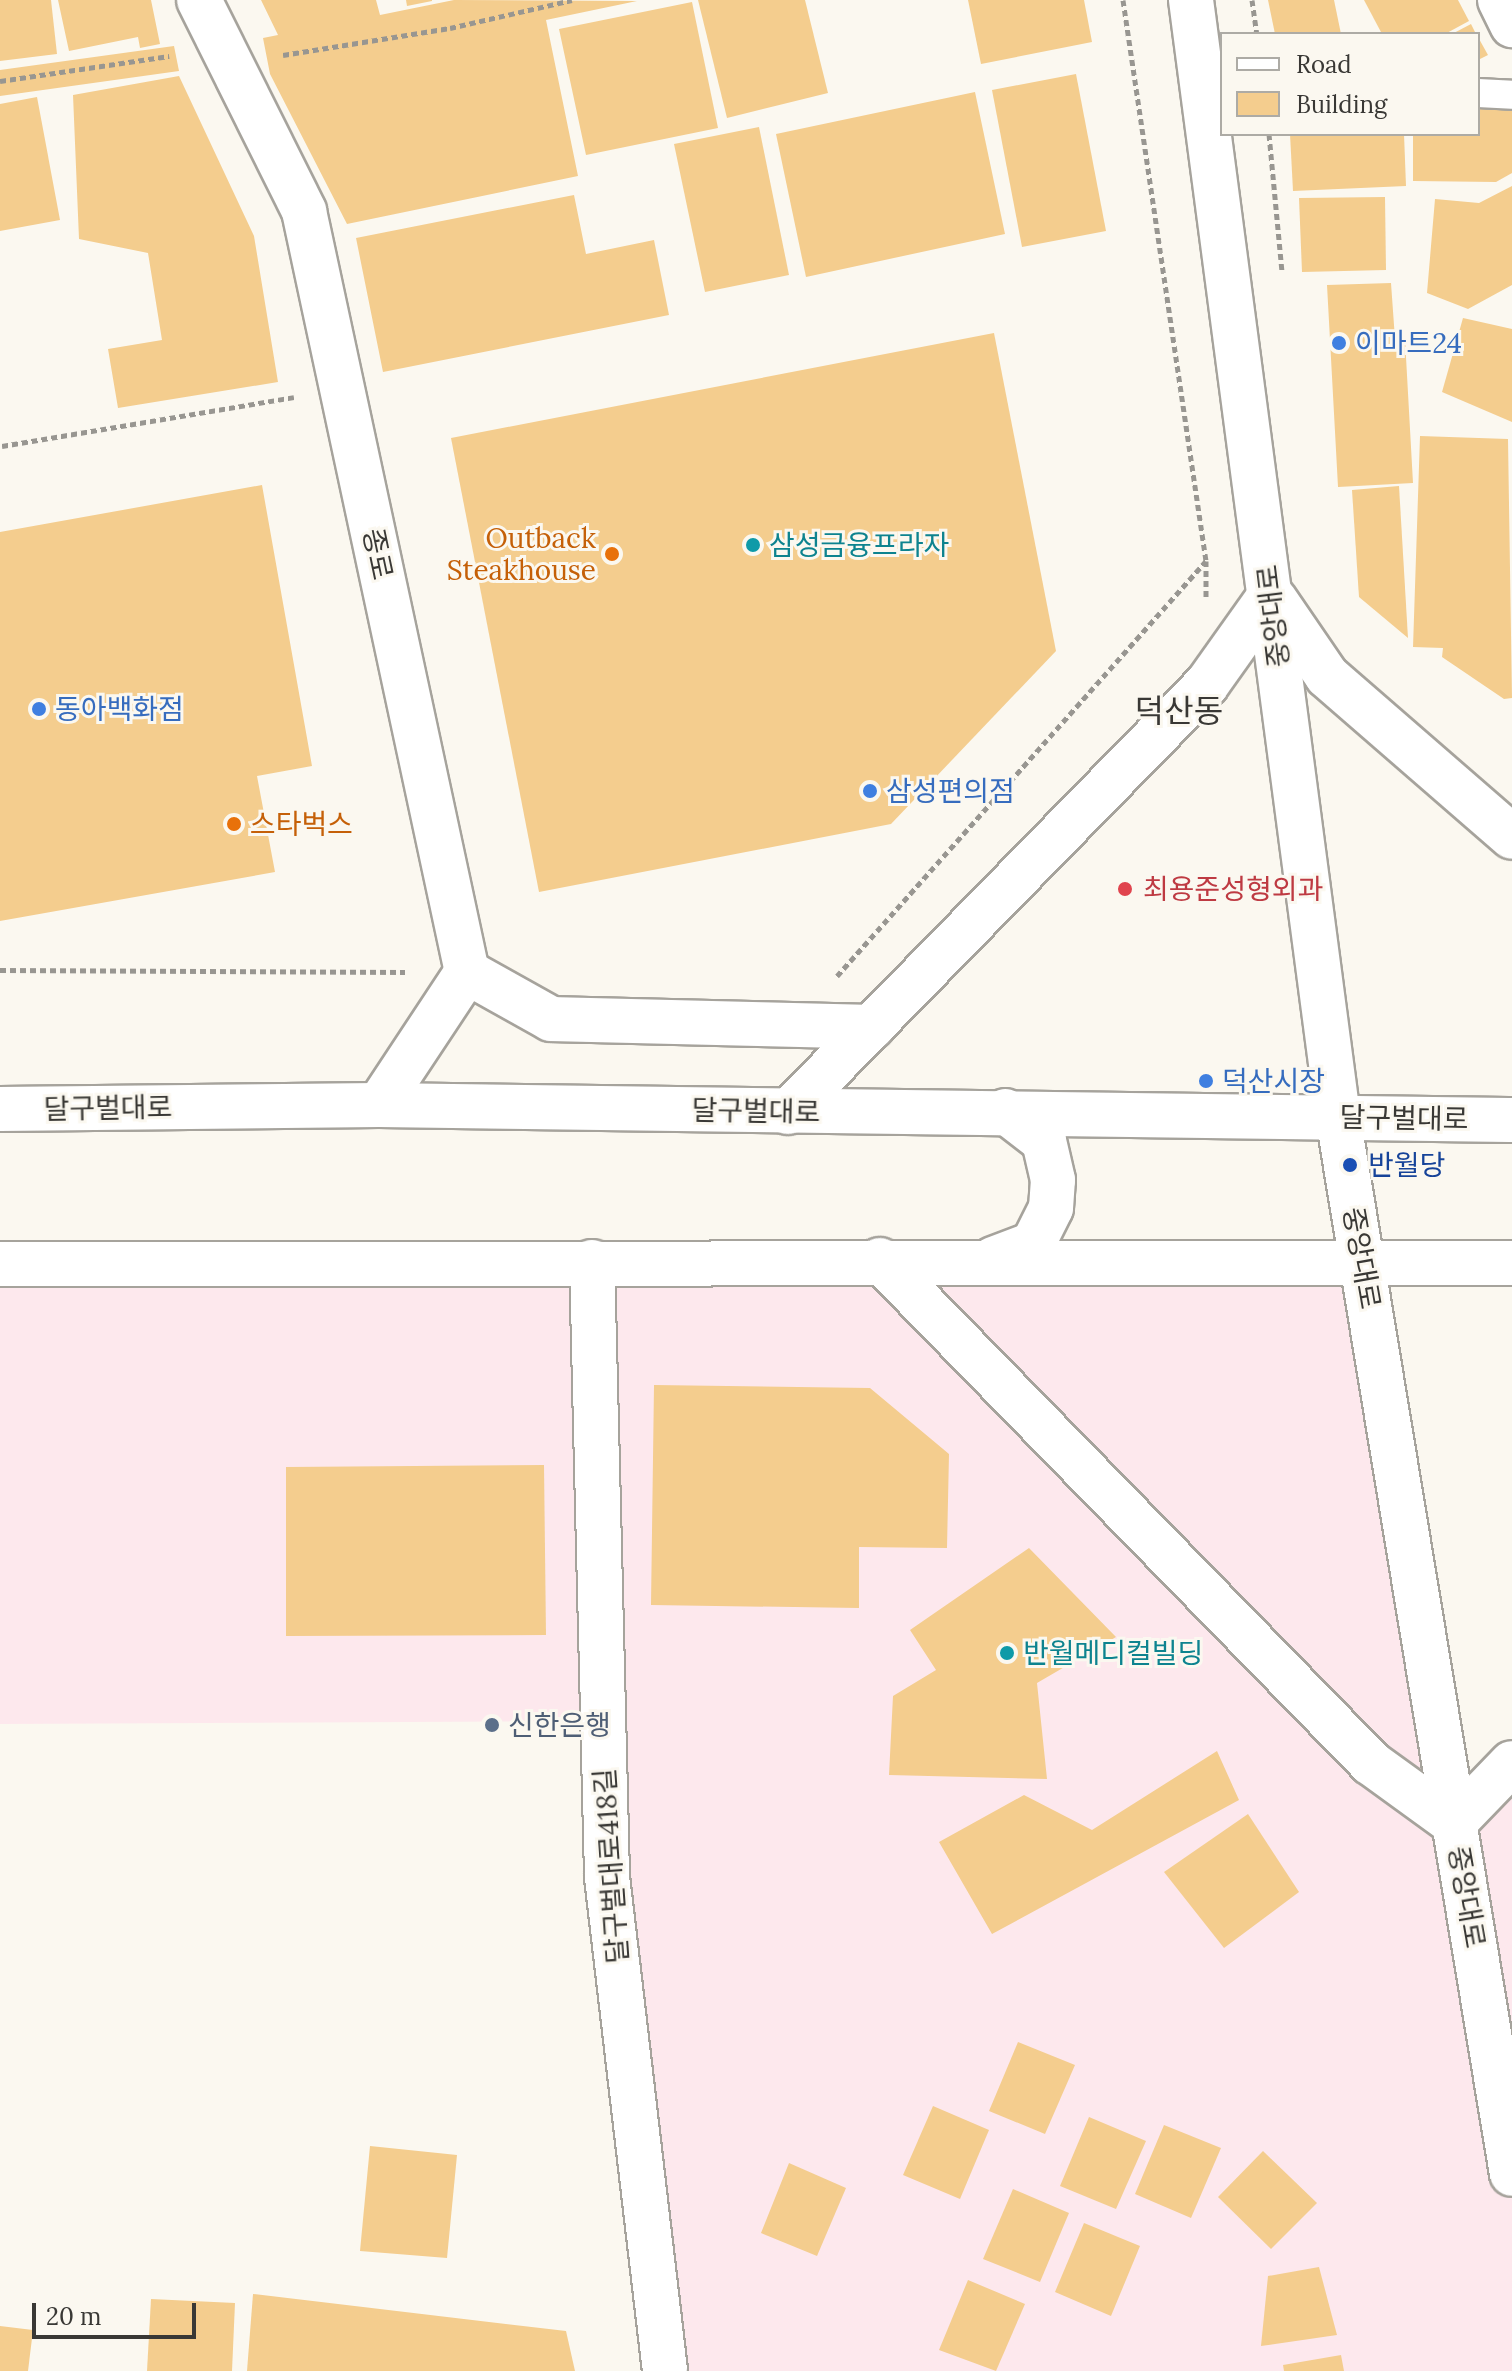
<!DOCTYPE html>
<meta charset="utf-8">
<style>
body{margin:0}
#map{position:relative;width:1512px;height:2371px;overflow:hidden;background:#fbf8f0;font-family:Lora,"Noto Sans KR",serif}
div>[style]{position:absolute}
.commercial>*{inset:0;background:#fde8ed}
.building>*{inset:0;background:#f4cd8e}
.path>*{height:5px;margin-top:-2.5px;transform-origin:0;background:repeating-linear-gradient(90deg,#989691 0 6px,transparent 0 10px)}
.roads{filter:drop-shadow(2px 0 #a6a39c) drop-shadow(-2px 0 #a6a39c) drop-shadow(0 2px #a6a39c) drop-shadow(0 -2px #a6a39c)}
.service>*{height:28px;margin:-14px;padding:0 14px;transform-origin:14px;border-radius:14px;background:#fff}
.minor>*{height:44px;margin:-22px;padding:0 22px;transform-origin:22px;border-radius:22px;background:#fff}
.tertiary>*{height:44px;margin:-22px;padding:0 22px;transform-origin:22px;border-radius:22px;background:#fff}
.secondary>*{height:44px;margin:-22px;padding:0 22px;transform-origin:22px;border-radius:22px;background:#fff}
.dots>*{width:22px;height:22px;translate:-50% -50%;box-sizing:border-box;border:4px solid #fbf8f0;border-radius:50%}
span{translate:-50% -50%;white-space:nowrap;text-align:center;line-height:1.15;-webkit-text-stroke:6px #fbf8f0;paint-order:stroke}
.shop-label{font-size:28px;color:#366cbe}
.left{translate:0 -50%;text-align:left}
.food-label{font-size:28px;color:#c56008}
.right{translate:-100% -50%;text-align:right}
.culture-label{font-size:28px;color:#0d838f}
.street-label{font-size:28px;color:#393835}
.health-label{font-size:28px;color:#be3a42}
.transit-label{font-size:28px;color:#164399}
.service-label{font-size:28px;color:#4e5e75}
.quarter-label{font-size:32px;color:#393835}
.legend{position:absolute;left:1220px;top:32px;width:260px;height:104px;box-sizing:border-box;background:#fbf8f0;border:2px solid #adaba5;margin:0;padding:10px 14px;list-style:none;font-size:24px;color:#393835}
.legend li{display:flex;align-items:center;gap:16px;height:40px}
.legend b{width:40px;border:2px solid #adaba5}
.scale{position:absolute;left:32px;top:2303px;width:164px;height:36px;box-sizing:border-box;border:4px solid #393835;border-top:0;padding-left:10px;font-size:24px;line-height:28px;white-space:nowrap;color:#393835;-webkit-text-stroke:6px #fbf8f0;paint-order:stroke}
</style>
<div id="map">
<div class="commercial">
<i style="clip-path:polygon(0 1261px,1363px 1263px,1454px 1823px,1512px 1757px,1512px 2371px,669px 2371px,603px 1721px,0 1724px)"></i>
</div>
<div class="building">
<i style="clip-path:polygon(0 0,51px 0,57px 54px,0 61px)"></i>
<i style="clip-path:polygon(58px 0,151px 0,160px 44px,140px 48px,138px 37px,69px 51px)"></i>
<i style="clip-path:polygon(261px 0,376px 0,380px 15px,454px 0,637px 1px,546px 20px,578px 176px,347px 224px,270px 74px,263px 38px,278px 35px)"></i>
<i style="clip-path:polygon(406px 0,432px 0,432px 1px,407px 6px)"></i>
<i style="clip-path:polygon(698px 0,805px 0,828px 93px,727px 118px)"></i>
<i style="clip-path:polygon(968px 0,1084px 0,1092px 42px,981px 64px)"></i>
<i style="clip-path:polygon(1268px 0,1334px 0,1341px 34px,1275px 34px)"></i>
<i style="clip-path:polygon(1364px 0,1458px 0,1469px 21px,1445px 34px,1382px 34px)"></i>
<i style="clip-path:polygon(692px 2px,718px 128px,586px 155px,559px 29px)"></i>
<i style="clip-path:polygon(1471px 24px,1476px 34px,1452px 34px)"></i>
<i style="clip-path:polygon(1478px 37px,1488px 55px,1478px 60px)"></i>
<i style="clip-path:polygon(174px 46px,179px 71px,0 96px,0 70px)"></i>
<i style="clip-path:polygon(1076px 74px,1106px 231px,1022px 247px,992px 90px)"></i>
<i style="clip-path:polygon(179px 76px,254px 236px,278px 382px,118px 408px,108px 349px,162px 340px,148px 253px,79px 239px,73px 95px)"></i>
<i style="clip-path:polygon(975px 92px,1005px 234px,806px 277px,776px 134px)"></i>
<i style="clip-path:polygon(37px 97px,60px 220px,0 231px,0 104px)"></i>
<i style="clip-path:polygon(1478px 108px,1512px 108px,1512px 173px,1496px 182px,1413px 181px,1413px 134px,1478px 134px)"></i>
<i style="clip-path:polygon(759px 127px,789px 275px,705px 292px,674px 144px)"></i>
<i style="clip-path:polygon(1290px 134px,1404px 134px,1406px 186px,1293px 191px)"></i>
<i style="clip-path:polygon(1512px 186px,1512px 285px,1468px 309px,1427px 293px,1435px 199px,1479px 203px)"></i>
<i style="clip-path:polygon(574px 195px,586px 254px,654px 240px,669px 315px,383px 372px,356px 238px)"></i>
<i style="clip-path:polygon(1385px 197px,1386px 270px,1302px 272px,1299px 198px)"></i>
<i style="clip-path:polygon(1391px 283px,1395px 339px,1405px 339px,1413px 483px,1338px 487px,1327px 285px)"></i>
<i style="clip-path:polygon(1463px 318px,1512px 329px,1512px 422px,1442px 392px)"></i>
<i style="clip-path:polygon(994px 333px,1056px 651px,891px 824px,539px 892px,451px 438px)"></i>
<i style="clip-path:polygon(1420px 436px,1508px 439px,1512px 698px,1504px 699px,1442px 657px,1443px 648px,1413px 647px)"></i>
<i style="clip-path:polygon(262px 485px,312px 766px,257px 776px,275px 872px,0 921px,0 532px)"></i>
<i style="clip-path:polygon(1399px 486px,1408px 638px,1359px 597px,1352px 490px)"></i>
<i style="clip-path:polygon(654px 1385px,870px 1388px,949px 1454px,947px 1548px,859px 1547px,859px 1608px,651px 1605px)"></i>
<i style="clip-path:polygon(544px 1465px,546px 1635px,286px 1636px,286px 1467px)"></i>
<i style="clip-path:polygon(1029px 1548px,1116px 1637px,1037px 1683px,1047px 1779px,889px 1775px,893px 1696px,936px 1670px,910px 1630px)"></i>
<i style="clip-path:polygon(1217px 1751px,1239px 1800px,992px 1934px,939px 1842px,1024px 1795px,1092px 1830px)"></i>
<i style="clip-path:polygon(1248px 1814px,1299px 1892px,1224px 1948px,1164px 1872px)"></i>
<i style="clip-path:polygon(1018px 2042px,1075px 2065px,1045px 2134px,989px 2111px)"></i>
<i style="clip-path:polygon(933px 2106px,989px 2130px,960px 2199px,903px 2175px)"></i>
<i style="clip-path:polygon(1089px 2117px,1146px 2141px,1116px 2209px,1060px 2186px)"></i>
<i style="clip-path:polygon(1164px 2125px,1221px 2148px,1191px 2218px,1135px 2194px)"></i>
<i style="clip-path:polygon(370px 2146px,457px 2155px,447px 2258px,360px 2251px)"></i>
<i style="clip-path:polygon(1263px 2151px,1317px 2203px,1271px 2249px,1218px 2197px)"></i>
<i style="clip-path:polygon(789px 2163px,846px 2188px,817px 2256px,761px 2233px)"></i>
<i style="clip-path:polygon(1013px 2189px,1069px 2213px,1040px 2282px,983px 2259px)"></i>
<i style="clip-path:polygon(1084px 2223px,1140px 2246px,1111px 2316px,1055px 2292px)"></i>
<i style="clip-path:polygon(1319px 2267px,1337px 2335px,1261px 2346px,1268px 2276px)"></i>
<i style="clip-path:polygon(968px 2280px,1025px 2304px,996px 2371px,939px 2350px)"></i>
<i style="clip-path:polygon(253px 2294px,566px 2331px,575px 2371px,247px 2371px)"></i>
<i style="clip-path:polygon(151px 2299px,235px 2303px,232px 2371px,147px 2371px)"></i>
<i style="clip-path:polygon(0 2326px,33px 2330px,28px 2371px,0 2371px)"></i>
<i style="clip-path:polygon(1341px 2355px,1344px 2371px,1284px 2371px,1283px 2365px)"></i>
</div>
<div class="path">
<i style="left:1123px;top:0;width:567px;rotate:81.58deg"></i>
<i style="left:1206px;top:561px;width:36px;rotate:90deg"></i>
<i style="left:1252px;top:0;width:34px;rotate:82deg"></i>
<i style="left:283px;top:55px;width:169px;rotate:-9.2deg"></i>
<i style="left:450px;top:28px;width:125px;rotate:-12.9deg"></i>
<i style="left:0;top:81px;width:171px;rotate:-8.4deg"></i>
<i style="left:1269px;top:134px;width:138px;rotate:84.6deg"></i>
<i style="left:2px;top:446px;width:296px;rotate:-9.5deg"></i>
<i style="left:0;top:970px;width:405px;rotate:0.3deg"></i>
<i style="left:837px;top:976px;width:555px;rotate:-48.36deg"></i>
</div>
<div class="roads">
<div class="service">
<i style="left:1478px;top:93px;width:34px;rotate:3deg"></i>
</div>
<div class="minor">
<i style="left:1500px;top:0;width:28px;rotate:64deg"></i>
<i style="left:592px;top:1262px;width:615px;rotate:88.6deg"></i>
<i style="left:607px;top:1877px;width:497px;rotate:83.3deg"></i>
</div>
<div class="tertiary">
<i style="left:199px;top:0;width:236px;rotate:63.5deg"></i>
<i style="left:304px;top:211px;width:778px;rotate:77.91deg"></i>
<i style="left:467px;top:972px;width:159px;rotate:123.5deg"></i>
</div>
<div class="secondary">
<i style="left:1191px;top:0;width:1127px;rotate:82.5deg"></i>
<i style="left:1338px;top:1117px;width:1071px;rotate:80.65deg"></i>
<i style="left:1275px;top:600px;width:92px;rotate:55.6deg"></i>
<i style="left:1327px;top:676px;width:245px;rotate:41deg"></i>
<i style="left:467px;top:972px;width:96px;rotate:29.2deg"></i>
<i style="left:551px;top:1019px;width:321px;rotate:1.4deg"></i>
<i style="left:0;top:1109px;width:379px;rotate:-0.6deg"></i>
<i style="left:379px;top:1105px;width:1133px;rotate:0.76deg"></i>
<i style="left:788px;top:1112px;width:599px;rotate:-45.61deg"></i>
<i style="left:1207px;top:684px;width:110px;rotate:-54.6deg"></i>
<i style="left:993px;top:1259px;width:43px;rotate:-20.6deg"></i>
<i style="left:1033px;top:1244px;width:40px;rotate:-63.4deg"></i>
<i style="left:1051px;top:1208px;width:28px;rotate:-86deg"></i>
<i style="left:1053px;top:1180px;width:40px;rotate:-103deg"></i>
<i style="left:1044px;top:1141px;width:49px;rotate:-142.4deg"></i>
<i style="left:880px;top:1260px;width:703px;rotate:45.69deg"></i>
<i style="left:1371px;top:1763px;width:102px;rotate:35.9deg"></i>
<i style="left:0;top:1264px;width:1512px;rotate:-0.04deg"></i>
<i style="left:1454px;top:1823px;width:83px;rotate:-46deg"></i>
</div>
</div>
<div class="dots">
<i style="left:1339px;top:343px;background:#3f7fe0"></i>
<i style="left:753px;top:545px;background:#0f9aa8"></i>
<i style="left:612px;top:554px;background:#e8710a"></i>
<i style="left:39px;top:709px;background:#3f7fe0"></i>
<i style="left:870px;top:791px;background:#3f7fe0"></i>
<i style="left:234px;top:824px;background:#e8710a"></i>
<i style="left:1125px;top:889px;background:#e0444e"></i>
<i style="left:1206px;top:1081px;background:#3f7fe0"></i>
<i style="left:1350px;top:1165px;background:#1a4fb4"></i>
<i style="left:1007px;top:1653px;background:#0f9aa8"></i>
<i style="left:492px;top:1725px;background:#5c6f8a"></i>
</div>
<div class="shop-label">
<span class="left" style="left:1355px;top:343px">이마트24</span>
<span class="left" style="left:55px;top:709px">동아백화점</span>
<span class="left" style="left:886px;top:791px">삼성편의점</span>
<span class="left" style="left:1222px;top:1081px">덕산시장</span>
</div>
<div class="food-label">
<span class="right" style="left:596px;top:554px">Outback<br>Steakhouse</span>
<span class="left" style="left:250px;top:824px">스타벅스</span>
</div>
<div class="culture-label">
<span class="left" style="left:769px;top:545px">삼성금융프라자</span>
<span class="left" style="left:1023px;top:1653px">반월메디컬빌딩</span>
</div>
<div class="street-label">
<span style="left:378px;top:554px;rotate:78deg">종로</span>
<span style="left:1273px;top:616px;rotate:-97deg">중앙대로</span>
<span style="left:108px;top:1108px;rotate:-1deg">달구벌대로</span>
<span style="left:756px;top:1111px;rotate:1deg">달구벌대로</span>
<span style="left:1404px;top:1118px;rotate:1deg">달구벌대로</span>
<span style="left:1362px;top:1258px;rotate:80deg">중앙대로</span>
<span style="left:611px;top:1866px;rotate:-94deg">달구벌대로418길</span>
<span style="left:1467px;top:1897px;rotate:80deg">중앙대로</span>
</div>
<div class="health-label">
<span class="left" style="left:1143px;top:889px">최용준성형외과</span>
</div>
<div class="transit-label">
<span class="left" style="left:1368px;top:1165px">반월당</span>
</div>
<div class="service-label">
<span class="left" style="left:508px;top:1725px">신한은행</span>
</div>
<div class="quarter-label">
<span style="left:1179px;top:711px">덕산동</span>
</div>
<ul class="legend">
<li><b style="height:10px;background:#fff"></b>Road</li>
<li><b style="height:22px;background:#f4cd8e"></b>Building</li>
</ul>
<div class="scale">20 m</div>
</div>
